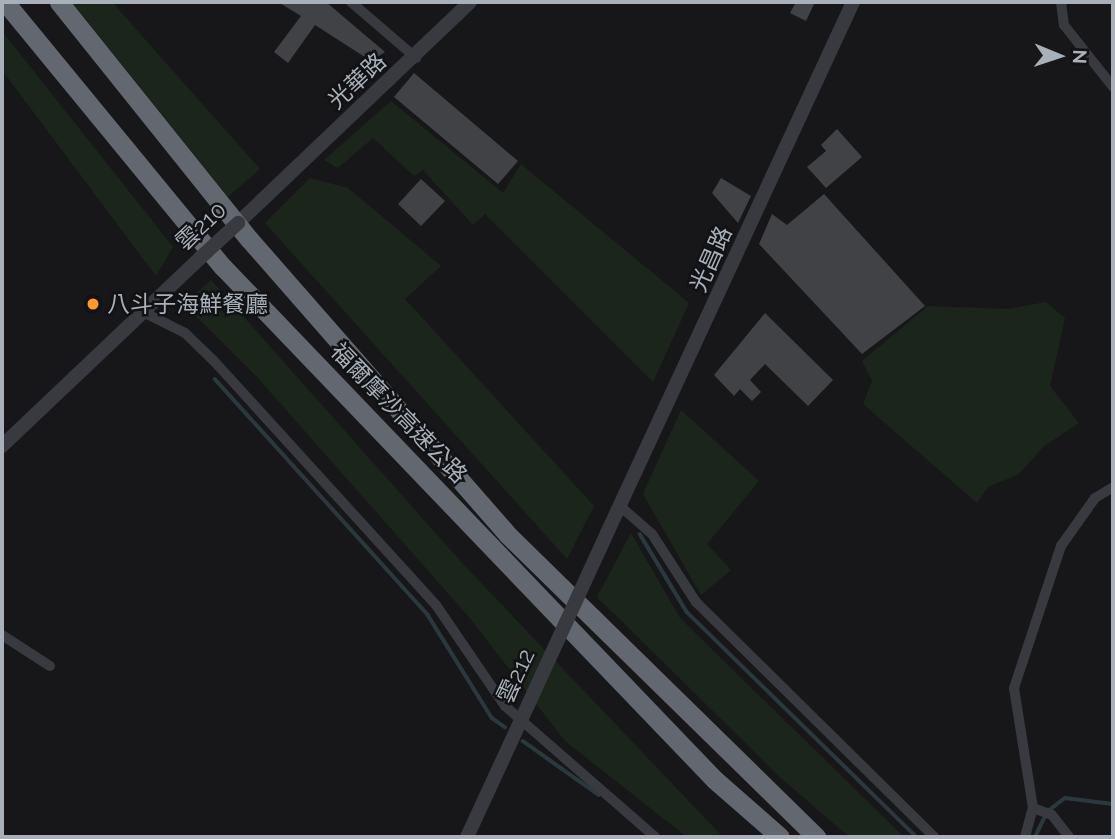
<!DOCTYPE html>
<meta charset="utf-8">
<style>
body{margin:0}
#map{position:relative;width:1115px;height:839px;overflow:hidden;background:#171719;font-family:Raleway,"Noto Sans TC",sans-serif}
div>[style]{position:absolute}
.green>*{inset:0;background:#1c251c}
.stream>*{height:3.5px;margin:-1.75px;padding:0 1.75px;transform-origin:1.75px;border-radius:1.75px;background:#2b393f}
.building>*{inset:0;background:#414246}
.minor>*{height:10px;margin:-5px;padding:0 5px;transform-origin:5px;border-radius:5px;background:#383a3f}
.tertiary>*{height:14px;margin:-7px;padding:0 7px;transform-origin:7px;border-radius:7px;background:#383a3f}
.motorway>*{height:19px;margin:-9.5px;padding:0 9.5px;transform-origin:9.5px;border-radius:9.5px;background:#636870}
.tertiary-bridge>*{height:14px;margin:-7px;padding:0 7px;transform-origin:7px;border-radius:7px;background:#383a3f}
.dots>*{width:19px;height:19px;translate:-50% -50%;box-sizing:border-box;border:4px solid #121214;border-radius:50%}
span{translate:-50% -50%;white-space:nowrap;text-align:center;line-height:1.15;-webkit-text-stroke:5px #121214;paint-order:stroke}
.street-label{font-size:23px;color:#a8b0ba}
.poi-label{font-size:23px;color:#a8b0ba}
.left{translate:0 -50%;text-align:left}
.frame{position:absolute;inset:0;border:4px solid #a8b0ba;pointer-events:none}
.north{position:absolute;left:1024px;top:21px;width:70px;height:70px;-webkit-text-stroke:5px #121214;paint-order:stroke;rotate:92deg;font-size:19px;font-weight:700;line-height:28px;text-align:center;color:#a8b0ba}
.north::after{content:'';display:block;margin:auto;width:24px;height:32px;background:#a8b0ba;clip-path:polygon(50% 0,100% 100%,50% 72%,0 100%)}
</style>
<div id="map">
<div class="green">
<i style="clip-path:polygon(72px 2px,112px 2px,260px 169px,228px 197px)"></i>
<i style="clip-path:polygon(2px 31px,173px 247px,156px 276px,2px 70px)"></i>
<i style="clip-path:polygon(391px 101px,503px 193px,521px 164px,689px 303px,653px 382px,485px 214px,473px 225px,423px 170px,414px 176px,373px 138px,338px 168px,324px 160px)"></i>
<i style="clip-path:polygon(310px 178px,348px 188px,441px 266px,405px 299px,594px 506px,567px 559px,265px 223px)"></i>
<i style="clip-path:polygon(211px 280px,463px 564px,723px 837px,687px 837px,565px 741px,469px 617px,257px 377px,184px 304px)"></i>
<i style="clip-path:polygon(1046px 302px,1065px 318px,1050px 386px,1079px 423px,1043px 447px,1019px 474px,988px 487px,977px 503px,863px 404px,872px 381px,862px 361px,928px 306px,1008px 309px)"></i>
<i style="clip-path:polygon(681px 410px,759px 481px,707px 544px,731px 570px,701px 595px,643px 494px)"></i>
<i style="clip-path:polygon(631px 533px,680px 618px,904px 837px,849px 837px,781px 778px,597px 597px)"></i>
</div>
<div class="stream">
<i style="left:215px;top:379px;width:318px;rotate:47.9deg"></i>
<i style="left:428px;top:615px;width:121px;rotate:58.1deg"></i>
<i style="left:492px;top:718px;width:16px;rotate:35deg"></i>
<i style="left:640px;top:534px;width:91px;rotate:58.9deg"></i>
<i style="left:687px;top:612px;width:322px;rotate:44.4deg"></i>
<i style="left:523px;top:741px;width:93px;rotate:35.4deg"></i>
<i style="left:1035px;top:837px;width:28px;rotate:-64deg"></i>
<i style="left:1047px;top:812px;width:23px;rotate:-38deg"></i>
<i style="left:1065px;top:798px;width:48px;rotate:7.1deg"></i>
</div>
<div class="building">
<i style="clip-path:polygon(278px 2px,326px 2px,385px 52px,371px 61px,315px 25px,288px 63px,274px 52px,301px 16px)"></i>
<i style="clip-path:polygon(796px 2px,815px 2px,806px 21px,790px 13px)"></i>
<i style="clip-path:polygon(414px 73px,518px 161px,498px 184px,394px 97px)"></i>
<i style="clip-path:polygon(837px 129px,862px 157px,826px 188px,807px 167px,826px 151px,821px 145px)"></i>
<i style="clip-path:polygon(721px 178px,751px 196px,738px 223px,712px 193px)"></i>
<i style="clip-path:polygon(421px 179px,445px 201px,421px 226px,398px 204px)"></i>
<i style="clip-path:polygon(824px 194px,925px 306px,862px 354px,759px 244px,772px 214px,787px 225px)"></i>
<i style="clip-path:polygon(765px 313px,833px 380px,808px 406px,765px 364px,750px 380px,761px 392px,752px 401px,740px 389px,734px 396px,714px 375px)"></i>
</div>
<div class="minor">
<i style="left:351px;top:2px;width:86px;rotate:40.7deg"></i>
<i style="left:1061px;top:2px;width:23px;rotate:83deg"></i>
<i style="left:1064px;top:25px;width:79px;rotate:51.7deg"></i>
<i style="left:143px;top:312px;width:47px;rotate:26.6deg"></i>
<i style="left:185px;top:333px;width:40px;rotate:44deg"></i>
<i style="left:214px;top:361px;width:330px;rotate:47.7deg"></i>
<i style="left:436px;top:605px;width:122px;rotate:55.7deg"></i>
<i style="left:505px;top:706px;width:199px;rotate:41.1deg"></i>
<i style="left:621px;top:507px;width:41px;rotate:41.1deg"></i>
<i style="left:652px;top:534px;width:81px;rotate:57.1deg"></i>
<i style="left:696px;top:602px;width:334px;rotate:44.6deg"></i>
<i style="left:2px;top:635px;width:57px;rotate:32.9deg"></i>
<i style="left:1033px;top:808px;width:20px;rotate:20deg"></i>
<i style="left:1052px;top:815px;width:28px;rotate:52deg"></i>
<i style="left:1025px;top:837px;width:30px;rotate:-75deg"></i>
<i style="left:1033px;top:808px;width:121px;rotate:-99deg"></i>
<i style="left:1014px;top:688px;width:150px;rotate:-71.7deg"></i>
<i style="left:1061px;top:546px;width:59px;rotate:-54.7deg"></i>
<i style="left:1095px;top:498px;width:21px;rotate:-31deg"></i>
</div>
<div class="tertiary">
<i style="left:238px;top:223px;width:320px;rotate:-43.6deg"></i>
<i style="left:2px;top:446px;width:273px;rotate:-43.5deg"></i>
<i style="left:607px;top:533px;width:585px;rotate:-65.14deg"></i>
<i style="left:467px;top:837px;width:145px;rotate:-65.2deg"></i>
</div>
<div class="motorway">
<i style="left:5px;top:2px;width:343px;rotate:50.6deg"></i>
<i style="left:223px;top:267px;width:711px;rotate:46.2deg"></i>
<i style="left:715px;top:780px;width:86px;rotate:41.2deg"></i>
<i style="left:59px;top:2px;width:304px;rotate:51.3deg"></i>
<i style="left:249px;top:239px;width:392px;rotate:48.8deg"></i>
<i style="left:507px;top:534px;width:433px;rotate:44.4deg"></i>
</div>
<div class="tertiary-bridge">
<i style="left:200px;top:258px;width:52px;rotate:-42.6deg"></i>
<i style="left:528px;top:705px;width:189px;rotate:-65.3deg"></i>
</div>
<div class="dots">
<i style="left:93px;top:304px;background:#ff9929"></i>
</div>
<div class="street-label">
<span style="left:357px;top:81px;rotate:-43deg">光華路</span>
<span style="left:201px;top:226px;rotate:-43deg">雲210</span>
<span style="left:711px;top:259px;rotate:-66deg">光昌路</span>
<span style="left:399px;top:413px;rotate:46deg">福爾摩沙高速公路</span>
<span style="left:516px;top:676px;rotate:-65deg">雲212</span>
</div>
<div class="poi-label">
<span class="left" style="left:107px;top:304px">八斗子海鮮餐廳</span>
</div>
<div class="frame"></div>
<div class="north">N</div>
</div>
